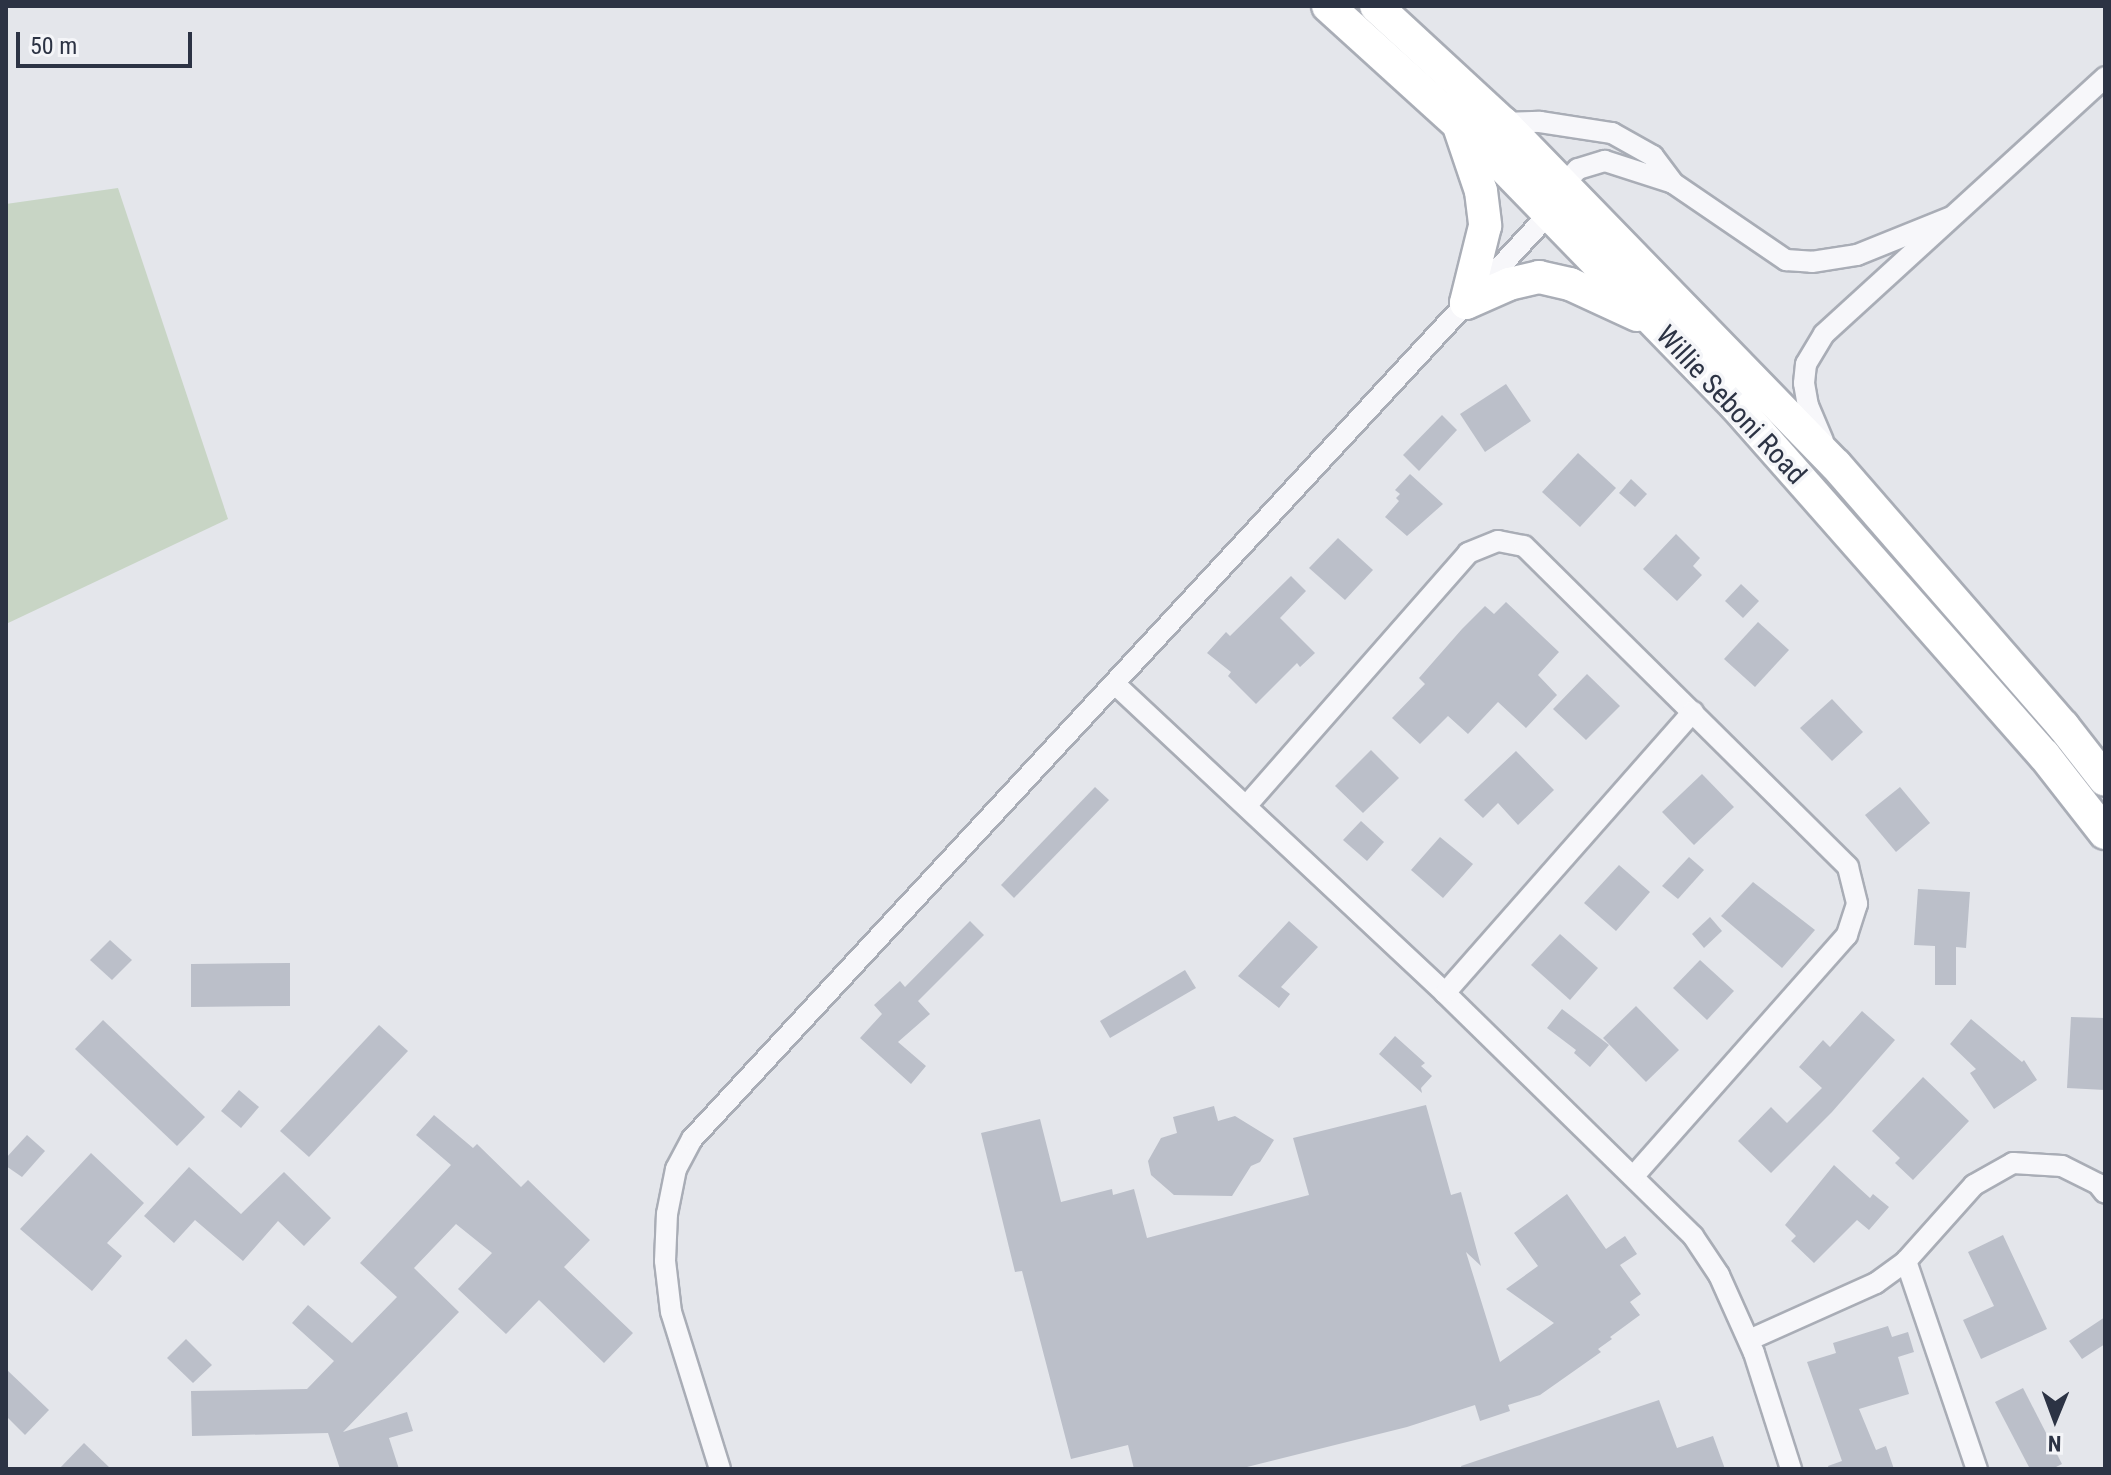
<!DOCTYPE html>
<style>
body{margin:0}
#map{position:relative;width:2111px;height:1475px;overflow:hidden;background:#e4e6eb;font-family:"Roboto Condensed",sans-serif}
div>[style]{position:absolute}
.green>*{inset:0;background:#c8d5c5}
.building>*{inset:0;background:#bbbfc9}
.roads{filter:drop-shadow(2px 0 #a9adb6) drop-shadow(-2px 0 #a9adb6) drop-shadow(0 2px #a9adb6) drop-shadow(0 -2px #a9adb6)}
.street>*{height:20px;margin:-10px;padding:0 10px;transform-origin:10px;border-radius:10px;background:#f7f7fa}
.primary>*{height:32px;margin:-16px;padding:0 16px;transform-origin:16px;border-radius:16px;background:#fff}
span{translate:-50% -50%;white-space:nowrap;text-align:center;line-height:1.15;-webkit-text-stroke:7px #f4f5f8;paint-order:stroke}
.street-label{font-size:28px;color:#2c3344}
.frame{position:absolute;inset:0;border:8px solid #2c3344;pointer-events:none}
.north{position:absolute;left:2015px;top:1379px;width:80px;height:80px;-webkit-text-stroke:6px #f4f5f8;paint-order:stroke;rotate:181deg;font-size:22px;font-weight:700;line-height:32px;text-align:center;color:#2c3344}
.north::after{content:'';display:block;margin:auto;width:28px;height:36px;background:#2c3344;clip-path:polygon(50% 0,100% 100%,50% 72%,0 100%)}
.scale{position:absolute;left:16px;top:32px;width:176px;height:36px;box-sizing:border-box;border:4px solid #2c3344;border-top:0;padding-left:10px;font-size:24px;line-height:28px;white-space:nowrap;color:#2c3344;-webkit-text-stroke:6px #f4f5f8;paint-order:stroke}
</style>
<div id="map">
<div class="green">
<i style="clip-path:polygon(118px 188px,228px 519px,6px 624px,6px 204px)"></i>
</div>
<div class="building">
<i style="clip-path:polygon(1506px 384px,1531px 421px,1485px 452px,1460px 414px)"></i>
<i style="clip-path:polygon(1442px 415px,1457px 430px,1419px 471px,1403px 455px)"></i>
<i style="clip-path:polygon(1578px 453px,1616px 488px,1580px 527px,1542px 492px)"></i>
<i style="clip-path:polygon(1410px 474px,1443px 504px,1407px 536px,1385px 517px,1399px 501px,1396px 498px,1400px 494px,1395px 490px)"></i>
<i style="clip-path:polygon(1631px 479px,1647px 494px,1635px 507px,1619px 493px)"></i>
<i style="clip-path:polygon(1676px 534px,1700px 558px,1693px 566px,1702px 575px,1677px 601px,1643px 569px)"></i>
<i style="clip-path:polygon(1338px 538px,1373px 570px,1345px 600px,1309px 568px)"></i>
<i style="clip-path:polygon(1291px 576px,1306px 591px,1280px 618px,1315px 653px,1300px 667px,1297px 663px,1256px 704px,1228px 676px,1231px 672px,1207px 653px,1226px 632px,1230px 636px)"></i>
<i style="clip-path:polygon(1741px 584px,1759px 601px,1743px 618px,1725px 601px)"></i>
<i style="clip-path:polygon(1506px 602px,1559px 652px,1538px 675px,1557px 695px,1526px 728px,1498px 702px,1468px 734px,1448px 716px,1420px 744px,1392px 718px,1425px 684px,1419px 678px,1462px 629px,1485px 606px,1494px 614px)"></i>
<i style="clip-path:polygon(1758px 622px,1789px 650px,1755px 687px,1724px 659px)"></i>
<i style="clip-path:polygon(1587px 674px,1620px 706px,1586px 740px,1553px 709px)"></i>
<i style="clip-path:polygon(1832px 699px,1863px 732px,1832px 761px,1800px 728px)"></i>
<i style="clip-path:polygon(1371px 750px,1399px 778px,1363px 813px,1335px 786px)"></i>
<i style="clip-path:polygon(1516px 751px,1554px 790px,1518px 825px,1498px 803px,1483px 818px,1464px 800px)"></i>
<i style="clip-path:polygon(1702px 774px,1734px 807px,1694px 845px,1662px 812px)"></i>
<i style="clip-path:polygon(1095px 787px,1109px 800px,1014px 898px,1001px 885px)"></i>
<i style="clip-path:polygon(1900px 787px,1930px 823px,1896px 852px,1865px 815px)"></i>
<i style="clip-path:polygon(1361px 821px,1384px 842px,1367px 861px,1343px 840px)"></i>
<i style="clip-path:polygon(1440px 837px,1473px 864px,1443px 898px,1411px 870px)"></i>
<i style="clip-path:polygon(1689px 857px,1704px 870px,1678px 899px,1662px 886px)"></i>
<i style="clip-path:polygon(1619px 865px,1650px 892px,1616px 931px,1584px 903px)"></i>
<i style="clip-path:polygon(1753px 882px,1815px 930px,1782px 968px,1721px 916px)"></i>
<i style="clip-path:polygon(1918px 889px,1970px 892px,1966px 948px,1956px 947px,1956px 985px,1935px 985px,1935px 946px,1914px 945px)"></i>
<i style="clip-path:polygon(1710px 917px,1722px 931px,1704px 948px,1692px 934px)"></i>
<i style="clip-path:polygon(970px 921px,984px 935px,918px 1001px,930px 1014px,898px 1042px,926px 1066px,911px 1084px,860px 1038px,882px 1014px,874px 1005px,900px 981px,905px 987px)"></i>
<i style="clip-path:polygon(1289px 921px,1318px 947px,1281px 987px,1290px 994px,1279px 1008px,1238px 976px)"></i>
<i style="clip-path:polygon(1560px 934px,1598px 968px,1570px 1000px,1531px 965px)"></i>
<i style="clip-path:polygon(110px 940px,132px 960px,112px 980px,90px 960px)"></i>
<i style="clip-path:polygon(1700px 960px,1734px 991px,1707px 1020px,1673px 988px)"></i>
<i style="clip-path:polygon(290px 963px,290px 1006px,191px 1007px,191px 964px)"></i>
<i style="clip-path:polygon(1185px 970px,1196px 988px,1110px 1038px,1100px 1021px)"></i>
<i style="clip-path:polygon(1636px 1006px,1679px 1050px,1646px 1082px,1603px 1038px)"></i>
<i style="clip-path:polygon(1562px 1009px,1609px 1045px,1590px 1067px,1574px 1053px,1576px 1050px,1547px 1028px)"></i>
<i style="clip-path:polygon(1862px 1011px,1895px 1040px,1832px 1112px,1771px 1173px,1738px 1141px,1771px 1107px,1787px 1123px,1822px 1088px,1799px 1067px,1823px 1040px,1830px 1047px)"></i>
<i style="clip-path:polygon(2071px 1017px,2105px 1018px,2105px 1090px,2067px 1088px)"></i>
<i style="clip-path:polygon(1971px 1019px,2022px 1062px,2024px 1060px,2037px 1080px,1994px 1109px,1970px 1073px,1976px 1069px,1950px 1044px)"></i>
<i style="clip-path:polygon(103px 1020px,205px 1117px,177px 1146px,75px 1049px)"></i>
<i style="clip-path:polygon(379px 1025px,408px 1051px,309px 1157px,280px 1131px)"></i>
<i style="clip-path:polygon(1395px 1036px,1425px 1063px,1421px 1066px,1432px 1076px,1421px 1088px,1422px 1093px,1379px 1054px)"></i>
<i style="clip-path:polygon(1923px 1077px,1969px 1121px,1913px 1180px,1895px 1163px,1900px 1158px,1872px 1131px)"></i>
<i style="clip-path:polygon(239px 1090px,259px 1107px,241px 1128px,221px 1111px)"></i>
<i style="clip-path:polygon(1426px 1105px,1451px 1195px,1461px 1192px,1481px 1266px,1466px 1252px,1500px 1362px,1554px 1323px,1506px 1289px,1538px 1266px,1514px 1233px,1567px 1194px,1606px 1249px,1625px 1236px,1637px 1254px,1620px 1265px,1641px 1294px,1630px 1302px,1640px 1315px,1610px 1337px,1612px 1339px,1598px 1349px,1601px 1352px,1540px 1395px,1508px 1405px,1510px 1411px,1480px 1421px,1475px 1405px,1407px 1427px,1239px 1469px,1134px 1469px,1128px 1445px,1071px 1459px,1022px 1271px,1015px 1272px,981px 1133px,1040px 1119px,1061px 1202px,1112px 1189px,1113px 1195px,1134px 1189px,1147px 1238px,1309px 1195px,1293px 1138px)"></i>
<i style="clip-path:polygon(1214px 1106px,1218px 1121px,1235px 1116px,1274px 1140px,1260px 1162px,1251px 1166px,1232px 1196px,1174px 1195px,1151px 1175px,1148px 1161px,1161px 1138px,1177px 1133px,1173px 1117px)"></i>
<i style="clip-path:polygon(434px 1115px,473px 1148px,477px 1144px,521px 1187px,528px 1180px,590px 1240px,564px 1267px,633px 1333px,604px 1363px,539px 1300px,506px 1334px,458px 1289px,492px 1253px,456px 1224px,414px 1268px,459px 1312px,343px 1432px,407px 1412px,413px 1431px,389px 1438px,399px 1469px,340px 1469px,328px 1433px,192px 1436px,191px 1391px,307px 1389px,334px 1361px,292px 1323px,308px 1305px,352px 1343px,397px 1297px,360px 1263px,451px 1165px,416px 1135px)"></i>
<i style="clip-path:polygon(27px 1135px,45px 1151px,22px 1177px,6px 1166px,6px 1158px)"></i>
<i style="clip-path:polygon(91px 1153px,144px 1203px,107px 1243px,122px 1256px,92px 1291px,20px 1229px)"></i>
<i style="clip-path:polygon(1834px 1165px,1870px 1198px,1873px 1194px,1889px 1207px,1869px 1230px,1857px 1220px,1814px 1263px,1791px 1241px,1796px 1236px,1785px 1225px)"></i>
<i style="clip-path:polygon(189px 1167px,241px 1214px,284px 1172px,331px 1218px,304px 1246px,278px 1221px,243px 1261px,195px 1220px,174px 1243px,144px 1216px)"></i>
<i style="clip-path:polygon(2003px 1235px,2047px 1329px,1981px 1359px,1963px 1320px,1994px 1306px,1968px 1252px)"></i>
<i style="clip-path:polygon(2105px 1317px,2105px 1344px,2082px 1359px,2069px 1341px)"></i>
<i style="clip-path:polygon(1888px 1326px,1892px 1337px,1908px 1332px,1914px 1352px,1898px 1357px,1909px 1394px,1859px 1409px,1876px 1450px,1886px 1446px,1894px 1469px,1829px 1469px,1828px 1466px,1842px 1461px,1807px 1362px,1836px 1353px,1833px 1343px)"></i>
<i style="clip-path:polygon(186px 1339px,212px 1365px,193px 1383px,167px 1358px)"></i>
<i style="clip-path:polygon(6px 1369px,49px 1410px,25px 1435px,6px 1416px)"></i>
<i style="clip-path:polygon(2023px 1388px,2062px 1464px,2052px 1469px,2030px 1469px,1995px 1402px)"></i>
<i style="clip-path:polygon(1659px 1400px,1677px 1448px,1713px 1436px,1725px 1469px,1462px 1469px,1461px 1466px)"></i>
<i style="clip-path:polygon(84px 1443px,111px 1469px,59px 1469px)"></i>
</div>
<div class="roads">
<div class="street">
<i style="left:1503px;top:123px;width:37px;rotate:-2deg"></i>
<i style="left:1540px;top:122px;width:73px;rotate:8.7deg"></i>
<i style="left:1612px;top:133px;width:47px;rotate:29.3deg"></i>
<i style="left:1653px;top:156px;width:34px;rotate:53deg"></i>
<i style="left:1823px;top:441px;width:38px;rotate:-113deg"></i>
<i style="left:1808px;top:406px;width:23px;rotate:-100deg"></i>
<i style="left:1804px;top:383px;width:19px;rotate:-84deg"></i>
<i style="left:1806px;top:364px;width:35px;rotate:-59deg"></i>
<i style="left:1824px;top:334px;width:381px;rotate:-42.4deg"></i>
<i style="left:1115px;top:684px;width:452px;rotate:43.1deg"></i>
<i style="left:1445px;top:993px;width:347px;rotate:44.4deg"></i>
<i style="left:1693px;top:1236px;width:47px;rotate:56.3deg"></i>
<i style="left:1719px;top:1275px;width:85px;rotate:65.8deg"></i>
<i style="left:1754px;top:1353px;width:122px;rotate:72.3deg"></i>
<i style="left:1247px;top:805px;width:335px;rotate:-48.7deg"></i>
<i style="left:1468px;top:553px;width:32px;rotate:-22deg"></i>
<i style="left:1498px;top:541px;width:26px;rotate:11deg"></i>
<i style="left:1524px;top:546px;width:456px;rotate:44.7deg"></i>
<i style="left:1848px;top:867px;width:38px;rotate:76deg"></i>
<i style="left:1857px;top:904px;width:33px;rotate:108deg"></i>
<i style="left:1847px;top:935px;width:320px;rotate:131.5deg"></i>
<i style="left:1445px;top:993px;width:375px;rotate:-48.6deg"></i>
<i style="left:1906px;top:1261px;width:220px;rotate:71.2deg"></i>
<i style="left:1749px;top:1340px;width:139px;rotate:-24.2deg"></i>
<i style="left:1876px;top:1283px;width:37px;rotate:-36deg"></i>
<i style="left:1906px;top:1261px;width:102px;rotate:-48.2deg"></i>
<i style="left:1974px;top:1185px;width:45px;rotate:-29.4deg"></i>
<i style="left:2013px;top:1163px;width:49px;rotate:3.5deg"></i>
<i style="left:2062px;top:1166px;width:40px;rotate:26.6deg"></i>
<i style="left:2098px;top:1184px;width:11px;rotate:52deg"></i>
<i style="left:720px;top:1469px;width:164px;rotate:-107.3deg"></i>
<i style="left:671px;top:1312px;width:51px;rotate:-96.7deg"></i>
<i style="left:665px;top:1261px;width:47px;rotate:-87.6deg"></i>
<i style="left:667px;top:1214px;width:46px;rotate:-78.7deg"></i>
<i style="left:676px;top:1169px;width:34px;rotate:-62deg"></i>
<i style="left:692px;top:1139px;width:1260px;rotate:-47.19deg"></i>
<i style="left:1548px;top:215px;width:34px;rotate:-63deg"></i>
<i style="left:1563px;top:185px;width:22px;rotate:-47deg"></i>
<i style="left:1578px;top:169px;width:28px;rotate:-17deg"></i>
<i style="left:1605px;top:161px;width:71px;rotate:17.9deg"></i>
<i style="left:1673px;top:183px;width:137px;rotate:34.3deg"></i>
<i style="left:1786px;top:260px;width:26px;rotate:4deg"></i>
<i style="left:1812px;top:262px;width:46px;rotate:-8.8deg"></i>
<i style="left:1857px;top:255px;width:101px;rotate:-22deg"></i>
</div>
<div class="primary">
<i style="left:1328px;top:6px;width:216px;rotate:42.2deg"></i>
<i style="left:1488px;top:151px;width:356px;rotate:45.8deg"></i>
<i style="left:1736px;top:406px;width:465px;rotate:48.6deg"></i>
<i style="left:2044px;top:755px;width:99px;rotate:52deg"></i>
<i style="left:1376px;top:6px;width:173px;rotate:42.7deg"></i>
<i style="left:1503px;top:123px;width:477px;rotate:45.8deg"></i>
<i style="left:1836px;top:465px;width:346px;rotate:49deg"></i>
<i style="left:2063px;top:726px;width:68px;rotate:52.1deg"></i>
<i style="left:1460px;top:129px;width:65px;rotate:71.3deg"></i>
<i style="left:1481px;top:191px;width:35px;rotate:83deg"></i>
<i style="left:1485px;top:226px;width:79px;rotate:103.9deg"></i>
<i style="left:1466px;top:303px;width:47px;rotate:-23.8deg"></i>
<i style="left:1509px;top:284px;width:31px;rotate:-13deg"></i>
<i style="left:1539px;top:277px;width:32px;rotate:13deg"></i>
<i style="left:1570px;top:284px;width:74px;rotate:24.8deg"></i>
</div>
</div>
<div class="street-label">
<span style="left:1731px;top:405px;rotate:47deg">Willie Seboni Road</span>
</div>
<div class="frame"></div>
<div class="north">N</div>
<div class="scale">50 m</div>
</div>
